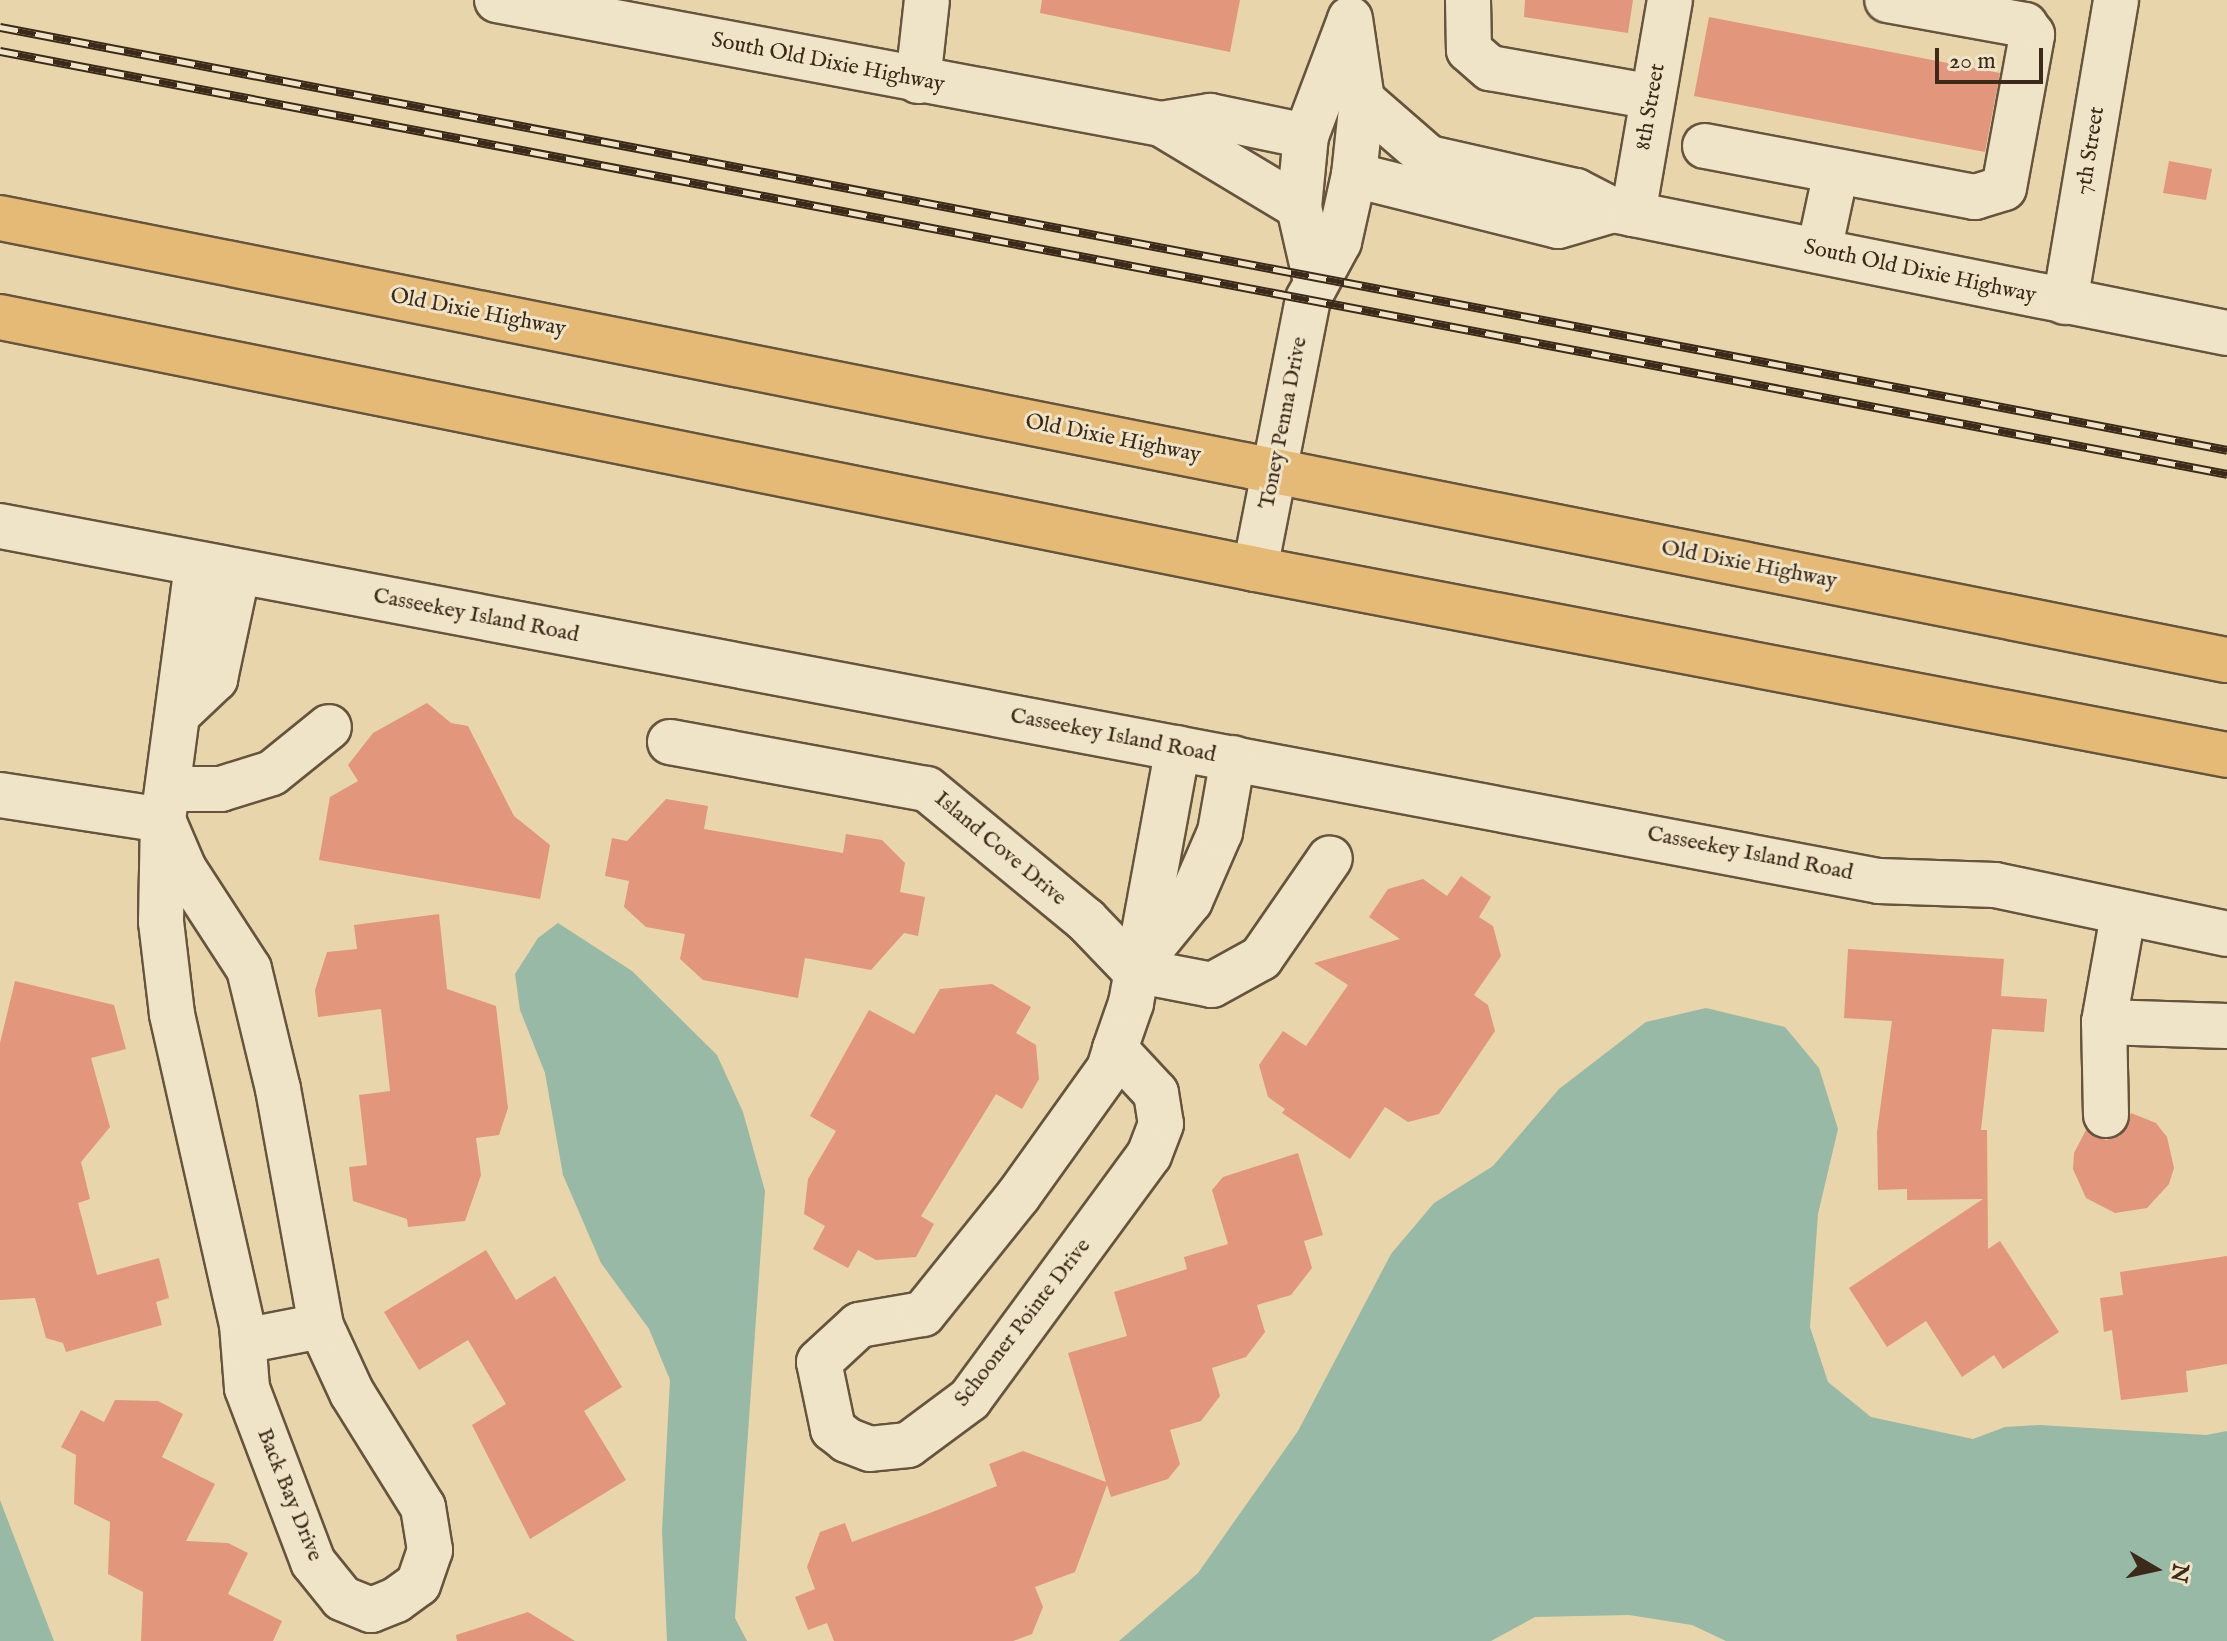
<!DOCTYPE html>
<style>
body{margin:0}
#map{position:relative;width:2227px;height:1641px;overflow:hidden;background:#e8d5ab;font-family:"IM FELL English",serif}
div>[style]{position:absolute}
.water>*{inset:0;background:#98b9a6}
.building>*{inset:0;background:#e2967c}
.roads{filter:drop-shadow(2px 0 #66543e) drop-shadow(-2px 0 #66543e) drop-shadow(0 2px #66543e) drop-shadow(0 -2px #66543e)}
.minor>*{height:44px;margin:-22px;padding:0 22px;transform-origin:22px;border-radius:22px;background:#f0e4c8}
.major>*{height:44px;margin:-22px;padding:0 22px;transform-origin:22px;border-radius:22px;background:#e4ba76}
.rail>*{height:9px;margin-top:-4.5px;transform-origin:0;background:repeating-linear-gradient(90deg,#f0e4c8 0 18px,#3b2919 0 36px);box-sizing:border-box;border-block:2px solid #3b2919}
span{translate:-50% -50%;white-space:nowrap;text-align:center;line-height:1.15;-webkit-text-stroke:6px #f0e4c8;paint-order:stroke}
.street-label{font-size:22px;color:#3b2919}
.north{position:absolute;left:2115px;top:1529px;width:80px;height:80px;-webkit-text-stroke:6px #f0e4c8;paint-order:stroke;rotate:99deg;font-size:22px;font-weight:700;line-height:32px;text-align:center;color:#3b2919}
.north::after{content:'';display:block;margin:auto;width:28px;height:36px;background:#3b2919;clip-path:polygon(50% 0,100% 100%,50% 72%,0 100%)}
.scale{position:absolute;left:1935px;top:48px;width:108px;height:36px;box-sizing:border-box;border:4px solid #3b2919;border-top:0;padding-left:10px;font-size:24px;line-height:28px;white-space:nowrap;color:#3b2919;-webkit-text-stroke:6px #f0e4c8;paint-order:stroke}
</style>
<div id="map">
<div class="water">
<i style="clip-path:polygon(558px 923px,632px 971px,717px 1055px,743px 1112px,765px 1191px,735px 1618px,747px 1641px,667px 1641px,662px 1531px,670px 1380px,649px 1329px,601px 1263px,563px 1175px,545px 1073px,520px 1010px,515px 974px,538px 938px)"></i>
<i style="clip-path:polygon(1706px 1008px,1785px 1027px,1819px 1068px,1838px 1129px,1818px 1214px,1810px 1327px,1828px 1382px,1871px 1417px,1973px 1439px,2005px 1427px,2040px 1425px,2206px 1435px,2227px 1431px,2227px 1641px,1726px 1641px,1692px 1625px,1629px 1615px,1535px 1617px,1491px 1641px,1119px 1641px,1198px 1573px,1298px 1431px,1391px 1254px,1434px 1203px,1493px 1166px,1559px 1089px,1646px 1022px)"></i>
<i style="clip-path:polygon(0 1500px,54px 1641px,0 1641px)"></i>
</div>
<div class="building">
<i style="clip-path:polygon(1042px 0,1240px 0,1230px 52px,1040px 13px)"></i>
<i style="clip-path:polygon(1525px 0,1633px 0,1628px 33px,1524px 17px)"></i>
<i style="clip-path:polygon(1709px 17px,2000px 73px,1985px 152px,1694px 96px)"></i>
<i style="clip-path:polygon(2169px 161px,2212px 169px,2206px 200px,2163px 193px)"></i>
<i style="clip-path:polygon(427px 703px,451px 723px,468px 726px,514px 816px,550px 845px,540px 899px,319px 860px,330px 797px,358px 781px,348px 765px,373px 733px)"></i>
<i style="clip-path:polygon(666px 799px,708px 806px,704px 829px,843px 853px,846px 834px,882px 840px,905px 863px,900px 892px,925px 897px,918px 936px,904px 933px,871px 970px,805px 958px,798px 998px,703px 980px,680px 959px,685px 934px,646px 927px,624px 907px,629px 881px,605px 876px,612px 838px,627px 841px)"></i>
<i style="clip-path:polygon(1461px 876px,1491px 897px,1479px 917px,1493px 926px,1501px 956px,1474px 995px,1488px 1005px,1495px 1031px,1439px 1114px,1408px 1122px,1385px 1107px,1350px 1159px,1282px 1113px,1285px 1109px,1268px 1097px,1259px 1065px,1283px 1031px,1306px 1046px,1348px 985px,1314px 963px,1400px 939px,1369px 917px,1388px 889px,1423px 879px,1447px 896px)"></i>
<i style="clip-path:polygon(439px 914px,447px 989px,496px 1006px,508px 1108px,499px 1135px,476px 1138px,481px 1175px,465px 1221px,408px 1227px,407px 1219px,353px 1201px,349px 1167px,367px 1165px,359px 1095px,390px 1091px,381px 1009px,318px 1017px,315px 990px,327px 952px,357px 949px,354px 925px)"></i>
<i style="clip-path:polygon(1848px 949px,2004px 959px,2001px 996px,2047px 999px,2044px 1032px,1992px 1029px,1981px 1130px,1987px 1130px,1988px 1249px,2000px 1241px,2059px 1332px,2003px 1369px,1994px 1355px,1962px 1377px,1926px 1321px,1887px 1347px,1849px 1288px,1983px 1199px,1907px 1200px,1907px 1189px,1878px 1190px,1877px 1132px,1892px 1021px,1844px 1018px)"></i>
<i style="clip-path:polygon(15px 981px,114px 1005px,126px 1049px,91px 1058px,110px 1127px,81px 1162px,90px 1199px,78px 1203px,97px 1275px,159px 1258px,169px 1298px,156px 1302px,162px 1325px,66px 1352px,63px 1343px,46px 1338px,35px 1298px,0 1300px,0 1043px)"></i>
<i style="clip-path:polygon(992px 984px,1031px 1007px,1016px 1033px,1036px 1045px,1039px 1079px,1022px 1109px,996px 1094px,921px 1216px,934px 1224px,916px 1257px,876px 1260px,858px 1250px,848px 1268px,813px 1249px,825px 1226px,804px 1214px,808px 1179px,836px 1131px,810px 1116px,869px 1010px,914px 1034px,940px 989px)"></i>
<i style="clip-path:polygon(2131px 1113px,2156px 1123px,2167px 1137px,2174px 1168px,2169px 1184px,2147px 1208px,2115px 1213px,2086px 1198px,2073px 1169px,2074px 1153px,2086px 1130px,2106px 1140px,2120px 1136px)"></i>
<i style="clip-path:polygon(1298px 1153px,1323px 1235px,1304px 1241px,1312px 1268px,1291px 1295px,1257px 1305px,1265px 1332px,1246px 1357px,1212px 1368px,1220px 1396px,1201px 1421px,1170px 1430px,1180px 1464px,1168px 1479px,1111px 1497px,1107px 1485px,1075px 1572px,1035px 1587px,1043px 1607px,1032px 1634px,1013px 1641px,834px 1641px,827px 1623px,808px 1630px,795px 1597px,815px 1589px,807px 1567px,820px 1532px,845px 1523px,852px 1542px,930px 1513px,997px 1486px,989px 1464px,1023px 1451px,1106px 1482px,1068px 1353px,1127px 1336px,1114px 1292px,1187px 1269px,1184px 1257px,1228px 1244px,1212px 1190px,1223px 1177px)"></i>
<i style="clip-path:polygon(486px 1250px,516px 1300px,555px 1276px,622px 1387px,584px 1411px,626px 1480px,530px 1539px,472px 1425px,506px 1404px,468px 1340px,419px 1370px,384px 1312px)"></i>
<i style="clip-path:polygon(2227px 1256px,2227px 1364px,2186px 1371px,2188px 1392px,2121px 1400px,2112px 1330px,2104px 1332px,2100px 1298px,2123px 1295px,2120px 1272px)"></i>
<i style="clip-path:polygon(115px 1400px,158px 1401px,183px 1414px,162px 1457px,215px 1484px,186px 1541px,228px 1543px,248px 1553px,228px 1594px,282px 1621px,273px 1641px,141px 1641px,143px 1592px,108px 1574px,110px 1522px,74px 1504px,76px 1455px,61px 1447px,81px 1410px,104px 1422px)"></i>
<i style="clip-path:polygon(528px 1612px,575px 1641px,457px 1641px,456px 1635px)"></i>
</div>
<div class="roads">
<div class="minor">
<i style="left:497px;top:0;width:675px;rotate:10.58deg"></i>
<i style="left:1161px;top:124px;width:50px;rotate:-9.3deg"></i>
<i style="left:1210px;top:116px;width:98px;rotate:11.8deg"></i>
<i style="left:1468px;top:0;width:50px;rotate:88.9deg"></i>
<i style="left:1469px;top:50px;width:28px;rotate:41deg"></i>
<i style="left:1490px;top:68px;width:165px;rotate:10.1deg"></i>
<i style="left:918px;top:81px;width:81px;rotate:-83.7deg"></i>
<i style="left:1362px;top:100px;width:89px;rotate:40.9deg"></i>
<i style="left:1429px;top:158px;width:151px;rotate:12.7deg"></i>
<i style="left:1576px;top:191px;width:42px;rotate:27.2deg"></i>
<i style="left:1613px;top:210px;width:626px;rotate:11.33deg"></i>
<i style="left:1161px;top:124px;width:161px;rotate:31deg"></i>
<i style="left:1705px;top:146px;width:275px;rotate:10.7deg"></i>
<i style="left:1975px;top:197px;width:30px;rotate:-17deg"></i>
<i style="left:2004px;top:188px;width:156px;rotate:-79.6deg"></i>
<i style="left:2032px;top:35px;width:12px;rotate:-125deg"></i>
<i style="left:2025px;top:25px;width:140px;rotate:-169.7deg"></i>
<i style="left:1354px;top:175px;width:210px;rotate:14deg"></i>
<i style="left:1558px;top:226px;width:57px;rotate:-16.2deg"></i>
<i style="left:1633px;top:214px;width:217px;rotate:-80.2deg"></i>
<i style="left:1819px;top:251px;width:81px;rotate:-77.9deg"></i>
<i style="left:1315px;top:277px;width:72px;rotate:-102.9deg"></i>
<i style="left:1299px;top:207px;width:71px;rotate:-84.4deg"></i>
<i style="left:1306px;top:136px;width:122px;rotate:-69.3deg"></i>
<i style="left:2065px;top:302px;width:306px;rotate:-80.4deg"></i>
<i style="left:0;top:526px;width:1912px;rotate:10.7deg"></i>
<i style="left:1879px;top:881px;width:116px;rotate:2deg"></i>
<i style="left:1995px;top:885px;width:237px;rotate:11.9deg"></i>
<i style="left:1255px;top:569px;width:275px;rotate:-78.9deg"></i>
<i style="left:1308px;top:299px;width:65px;rotate:-61.5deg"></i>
<i style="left:1339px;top:242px;width:69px;rotate:-77.4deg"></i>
<i style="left:1354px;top:175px;width:75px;rotate:-83.9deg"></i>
<i style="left:1362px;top:100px;width:82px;rotate:-98.4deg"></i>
<i style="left:179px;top:713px;width:50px;rotate:-43.4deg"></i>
<i style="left:215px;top:679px;width:110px;rotate:-78deg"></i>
<i style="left:670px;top:742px;width:261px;rotate:10.4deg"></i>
<i style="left:927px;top:789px;width:206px;rotate:39.5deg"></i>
<i style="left:1086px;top:920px;width:69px;rotate:46.2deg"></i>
<i style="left:1134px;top:970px;width:79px;rotate:10.9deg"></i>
<i style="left:1212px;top:985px;width:56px;rotate:-28.9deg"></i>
<i style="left:1261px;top:958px;width:121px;rotate:-55.4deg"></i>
<i style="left:168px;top:789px;width:53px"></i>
<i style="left:221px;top:789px;width:53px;rotate:-17.4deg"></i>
<i style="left:272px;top:773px;width:73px;rotate:-38.9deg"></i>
<i style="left:0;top:795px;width:165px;rotate:8.7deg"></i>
<i style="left:163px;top:820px;width:53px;rotate:66.8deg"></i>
<i style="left:184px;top:869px;width:119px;rotate:57deg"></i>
<i style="left:249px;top:969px;width:123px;rotate:76.4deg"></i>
<i style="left:278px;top:1089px;width:241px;rotate:79.7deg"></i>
<i style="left:321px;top:1326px;width:74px;rotate:65.2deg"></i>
<i style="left:352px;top:1393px;width:134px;rotate:58.1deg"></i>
<i style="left:423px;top:1507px;width:44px;rotate:80.8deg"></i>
<i style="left:430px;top:1550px;width:36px;rotate:109deg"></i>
<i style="left:418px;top:1584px;width:27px;rotate:144deg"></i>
<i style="left:396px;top:1600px;width:27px;rotate:158deg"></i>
<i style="left:371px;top:1610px;width:31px;rotate:-158deg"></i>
<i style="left:342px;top:1598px;width:46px;rotate:-128.9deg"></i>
<i style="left:313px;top:1562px;width:186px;rotate:-110.8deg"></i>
<i style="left:247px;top:1388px;width:63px;rotate:-94.5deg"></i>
<i style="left:242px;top:1325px;width:319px;rotate:-102.7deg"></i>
<i style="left:172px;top:1014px;width:93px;rotate:-96.8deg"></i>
<i style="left:161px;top:922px;width:102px;rotate:-88.9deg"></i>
<i style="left:163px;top:820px;width:258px;rotate:-82.4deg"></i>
<i style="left:1140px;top:962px;width:79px;rotate:-50.7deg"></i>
<i style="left:1190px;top:901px;width:75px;rotate:-66.5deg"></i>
<i style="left:1220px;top:832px;width:75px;rotate:-80deg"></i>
<i style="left:2104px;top:1022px;width:123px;rotate:1.9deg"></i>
<i style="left:1115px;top:1049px;width:60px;rotate:47deg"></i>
<i style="left:1156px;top:1093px;width:31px;rotate:81deg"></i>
<i style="left:1161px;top:1124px;width:33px;rotate:111deg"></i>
<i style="left:1149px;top:1155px;width:303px;rotate:126.3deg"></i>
<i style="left:970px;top:1399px;width:77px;rotate:143.4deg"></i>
<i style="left:908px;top:1445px;width:38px;rotate:174deg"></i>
<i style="left:870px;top:1449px;width:25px;rotate:-159deg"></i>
<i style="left:847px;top:1440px;width:18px;rotate:-142deg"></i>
<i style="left:833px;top:1429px;width:68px;rotate:-101.8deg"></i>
<i style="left:819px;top:1362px;width:54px;rotate:-42.8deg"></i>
<i style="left:859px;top:1325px;width:65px;rotate:-9.8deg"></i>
<i style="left:923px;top:1314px;width:151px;rotate:-51.2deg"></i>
<i style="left:1018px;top:1196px;width:156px;rotate:-54.4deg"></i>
<i style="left:1109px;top:1069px;width:21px;rotate:-73deg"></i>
<i style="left:1115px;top:1049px;width:49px;rotate:-70.8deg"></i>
<i style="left:1131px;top:1003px;width:259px;rotate:-79.6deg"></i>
<i style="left:2106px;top:1115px;width:93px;rotate:-91.2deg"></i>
<i style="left:2104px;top:1022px;width:109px;rotate:-79.9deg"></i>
<i style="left:244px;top:1341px;width:78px;rotate:-11deg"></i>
</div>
<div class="major">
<i style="left:0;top:218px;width:2270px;rotate:11.23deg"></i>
<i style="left:0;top:317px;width:1280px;rotate:11.35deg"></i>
<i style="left:1255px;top:569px;width:990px;rotate:10.83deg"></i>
</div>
</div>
<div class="rail">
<i style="left:0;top:27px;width:2267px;rotate:10.75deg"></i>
<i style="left:0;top:51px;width:2267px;rotate:10.75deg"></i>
</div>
<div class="street-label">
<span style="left:828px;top:63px;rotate:11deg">South Old Dixie Highway</span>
<span style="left:1651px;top:107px;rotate:-80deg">8th Street</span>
<span style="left:2091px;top:151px;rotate:-81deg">7th Street</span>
<span style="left:1920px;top:272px;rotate:12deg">South Old Dixie Highway</span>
<span style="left:478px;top:313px;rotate:11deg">Old Dixie Highway</span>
<span style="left:1284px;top:423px;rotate:-79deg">Toney Penna Drive</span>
<span style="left:1113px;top:439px;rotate:11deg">Old Dixie Highway</span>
<span style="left:1749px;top:565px;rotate:11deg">Old Dixie Highway</span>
<span style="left:476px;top:616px;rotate:11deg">Casseekey Island Road</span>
<span style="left:1113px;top:736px;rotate:11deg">Casseekey Island Road</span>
<span style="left:1000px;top:849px;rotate:40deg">Island Cove Drive</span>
<span style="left:1750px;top:854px;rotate:11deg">Casseekey Island Road</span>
<span style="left:1023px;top:1323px;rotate:-52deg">Schooner Pointe Drive</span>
<span style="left:289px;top:1495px;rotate:68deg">Back Bay Drive</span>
</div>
<div class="north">N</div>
<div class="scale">20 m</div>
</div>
